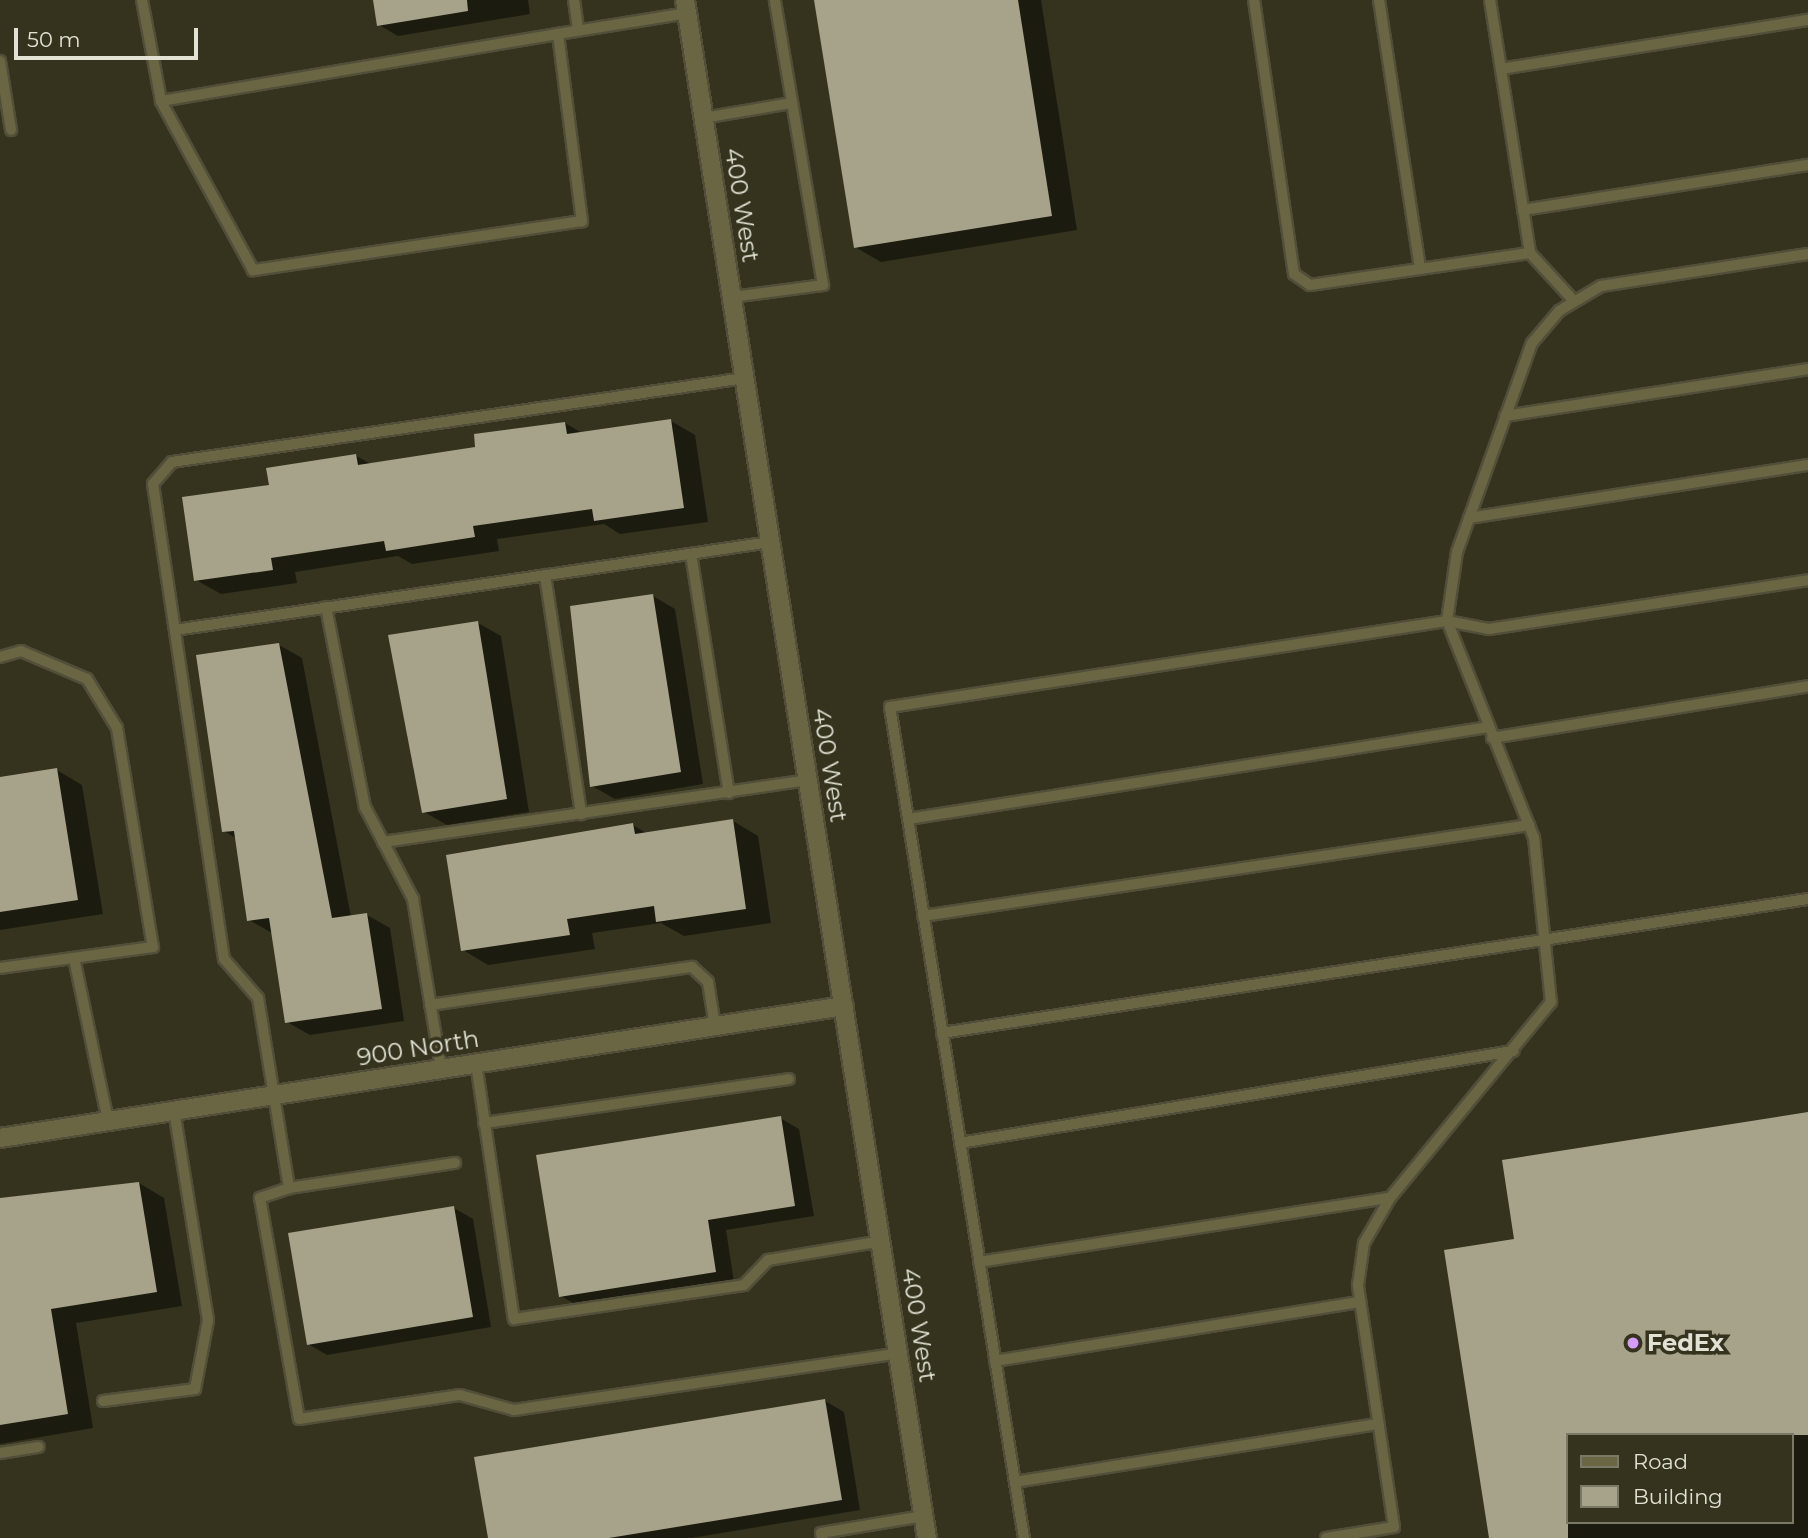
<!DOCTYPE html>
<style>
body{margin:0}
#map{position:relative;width:1808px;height:1538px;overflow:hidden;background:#35331d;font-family:Montserrat,sans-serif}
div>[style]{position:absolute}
.shadow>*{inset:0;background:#0007}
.building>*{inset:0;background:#a6a38a}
.roads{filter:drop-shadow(2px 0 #514f3a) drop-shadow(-2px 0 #514f3a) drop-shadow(0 2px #514f3a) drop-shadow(0 -2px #514f3a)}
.service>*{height:10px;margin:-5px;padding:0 5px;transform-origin:5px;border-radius:5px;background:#6a6643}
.minor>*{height:18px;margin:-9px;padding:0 9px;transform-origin:9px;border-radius:9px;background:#6a6643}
.tertiary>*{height:18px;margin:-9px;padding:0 9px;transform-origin:9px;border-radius:9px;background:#6a6643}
.dots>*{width:19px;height:19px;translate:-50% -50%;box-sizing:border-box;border:4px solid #35331d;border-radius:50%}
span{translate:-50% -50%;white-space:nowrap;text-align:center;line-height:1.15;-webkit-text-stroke:7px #35331d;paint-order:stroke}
.street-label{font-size:24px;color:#e2e1d4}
.poi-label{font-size:24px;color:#e2e1d4;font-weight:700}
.left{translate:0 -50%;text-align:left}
.legend{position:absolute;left:1566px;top:1433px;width:228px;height:91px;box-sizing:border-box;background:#35331d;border:2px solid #7a7966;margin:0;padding:9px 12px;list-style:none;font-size:21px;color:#e2e1d4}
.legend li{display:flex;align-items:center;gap:14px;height:35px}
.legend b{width:35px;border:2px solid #7a7966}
.scale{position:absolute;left:14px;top:28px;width:184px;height:32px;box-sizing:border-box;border:4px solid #e2e1d4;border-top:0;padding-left:9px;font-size:21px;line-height:24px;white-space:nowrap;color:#e2e1d4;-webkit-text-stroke:5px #35331d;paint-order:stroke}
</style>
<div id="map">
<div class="shadow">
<i style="clip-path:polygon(374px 0,528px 0,530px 14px,398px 36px,379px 25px)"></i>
<i style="clip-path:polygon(816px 0,1041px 0,1077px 230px,881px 262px,855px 247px)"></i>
<i style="clip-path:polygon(671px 421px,695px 435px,708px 522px,620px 534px,604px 524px,497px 539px,499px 551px,412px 564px,398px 556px,295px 572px,297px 583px,221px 594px,196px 580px,270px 486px,356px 456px,371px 464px,477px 448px,565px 423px,582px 433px)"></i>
<i style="clip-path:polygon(653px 596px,675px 609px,703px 784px,615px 799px,592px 786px)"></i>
<i style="clip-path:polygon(478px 623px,501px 636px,529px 812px,447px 825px,424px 812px)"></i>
<i style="clip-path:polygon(279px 645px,302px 658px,351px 917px,367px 915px,390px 928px,404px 1021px,310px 1035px,287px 1022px,272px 933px,249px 920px,237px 839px,224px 831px)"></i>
<i style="clip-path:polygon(57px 770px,82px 785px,103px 914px,0 930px,0 779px)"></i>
<i style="clip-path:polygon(733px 821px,758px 836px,771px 923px,684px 936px,661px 923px,592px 933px,595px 949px,488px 965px,463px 950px,633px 825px,648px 834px)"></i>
<i style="clip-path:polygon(evenodd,1808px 1114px,1808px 1538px,1491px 1538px,1516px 1241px,1808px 1114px,1568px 1435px,1792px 1435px,1792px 1522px,1568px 1522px,1568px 1435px)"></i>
<i style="clip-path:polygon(780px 1118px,799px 1129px,814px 1216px,726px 1230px,734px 1282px,580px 1307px,561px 1296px)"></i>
<i style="clip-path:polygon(139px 1183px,164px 1198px,182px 1306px,76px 1323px,93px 1428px,0 1444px,0 1202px)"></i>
<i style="clip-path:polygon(454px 1208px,473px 1219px,491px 1327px,327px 1355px,308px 1344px)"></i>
<i style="clip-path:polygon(825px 1401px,844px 1412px,860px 1510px,691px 1538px,490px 1538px)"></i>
</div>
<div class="building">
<i style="clip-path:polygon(373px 0,467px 0,468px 11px,377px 26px)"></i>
<i style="clip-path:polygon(814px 0,1018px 0,1052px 216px,854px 248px)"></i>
<i style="clip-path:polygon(671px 419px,684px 508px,594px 521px,592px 509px,473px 526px,475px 537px,386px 551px,384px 541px,271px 558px,273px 570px,194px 581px,182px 497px,269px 485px,266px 468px,356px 454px,358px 465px,475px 447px,474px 434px,565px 422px,567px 434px)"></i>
<i style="clip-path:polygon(653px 594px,681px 772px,590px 787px,570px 606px)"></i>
<i style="clip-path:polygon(478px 621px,507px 799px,422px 813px,388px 635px)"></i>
<i style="clip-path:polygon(279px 643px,332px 918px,367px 913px,382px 1009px,285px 1023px,269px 918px,247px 921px,234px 831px,222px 832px,196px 655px)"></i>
<i style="clip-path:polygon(57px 768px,78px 900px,0 912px,0 777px)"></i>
<i style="clip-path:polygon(733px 819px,746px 909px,656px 922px,654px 906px,567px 919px,570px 935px,461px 951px,446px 855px,633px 823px,635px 834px)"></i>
<i style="clip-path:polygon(1808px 1112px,1808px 1435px,1568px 1435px,1568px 1538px,1489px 1538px,1444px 1250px,1514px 1239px,1502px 1160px)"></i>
<i style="clip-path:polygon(781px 1116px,795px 1206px,708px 1220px,716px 1272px,559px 1297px,536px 1155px)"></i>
<i style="clip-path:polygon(139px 1182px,157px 1292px,51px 1309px,68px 1414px,0 1425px,0 1198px)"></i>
<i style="clip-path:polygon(454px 1206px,473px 1317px,307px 1345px,288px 1233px)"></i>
<i style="clip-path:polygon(825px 1399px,842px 1500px,609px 1538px,488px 1538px,474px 1457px)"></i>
</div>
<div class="roads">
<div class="service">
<i style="left:142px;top:0;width:103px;rotate:79.3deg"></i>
<i style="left:574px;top:0;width:30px;rotate:82deg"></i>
<i style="left:1254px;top:0;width:277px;rotate:81.7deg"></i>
<i style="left:1294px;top:274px;width:19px;rotate:35deg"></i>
<i style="left:1310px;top:285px;width:222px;rotate:-8.3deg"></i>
<i style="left:1379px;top:0;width:272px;rotate:81.3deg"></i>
<i style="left:1490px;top:0;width:256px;rotate:81deg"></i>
<i style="left:1530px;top:253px;width:64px;rotate:47.5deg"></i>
<i style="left:558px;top:34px;width:189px;rotate:82.7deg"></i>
<i style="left:582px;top:221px;width:333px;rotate:171.5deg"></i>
<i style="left:253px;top:270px;width:192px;rotate:-118.6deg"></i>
<i style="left:161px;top:101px;width:403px;rotate:-9.6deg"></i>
<i style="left:558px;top:34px;width:131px;rotate:-9.2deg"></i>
<i style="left:0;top:61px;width:70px;rotate:80.9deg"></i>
<i style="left:1501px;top:69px;width:311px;rotate:-9.1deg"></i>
<i style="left:703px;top:118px;width:90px;rotate:-9.6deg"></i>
<i style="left:1523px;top:210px;width:289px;rotate:-9deg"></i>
<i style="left:732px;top:297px;width:92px;rotate:-7.5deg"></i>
<i style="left:823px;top:285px;width:289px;rotate:-99.6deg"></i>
<i style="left:745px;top:378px;width:579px;rotate:171.66deg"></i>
<i style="left:172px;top:462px;width:29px;rotate:131deg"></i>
<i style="left:153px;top:484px;width:480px;rotate:81.5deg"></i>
<i style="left:224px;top:959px;width:52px;rotate:48.9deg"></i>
<i style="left:258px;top:998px;width:193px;rotate:80.7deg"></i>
<i style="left:289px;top:1188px;width:31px;rotate:161deg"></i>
<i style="left:260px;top:1198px;width:224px;rotate:80deg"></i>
<i style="left:299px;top:1419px;width:163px;rotate:-8.5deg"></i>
<i style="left:460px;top:1395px;width:56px;rotate:15.5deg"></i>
<i style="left:514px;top:1410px;width:388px;rotate:-8.4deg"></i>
<i style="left:1505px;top:416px;width:307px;rotate:-8.8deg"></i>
<i style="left:1469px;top:518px;width:343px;rotate:-8.9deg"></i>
<i style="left:691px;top:554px;width:242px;rotate:81deg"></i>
<i style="left:545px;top:575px;width:242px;rotate:81.4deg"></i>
<i style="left:326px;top:607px;width:204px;rotate:79deg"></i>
<i style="left:365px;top:807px;width:104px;rotate:62.4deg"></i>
<i style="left:413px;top:899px;width:172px;rotate:80.6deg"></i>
<i style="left:175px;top:630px;width:601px;rotate:-8.41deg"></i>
<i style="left:0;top:657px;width:22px;rotate:-16deg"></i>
<i style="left:21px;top:651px;width:72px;rotate:23deg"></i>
<i style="left:87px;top:679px;width:57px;rotate:58.5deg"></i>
<i style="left:117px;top:728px;width:222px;rotate:80.7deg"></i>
<i style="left:153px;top:947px;width:154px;rotate:172.2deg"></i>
<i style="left:1492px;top:738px;width:320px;rotate:-9.3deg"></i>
<i style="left:908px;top:819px;width:587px;rotate:-9.01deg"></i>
<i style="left:383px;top:842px;width:429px;rotate:-8.3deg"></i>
<i style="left:923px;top:916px;width:613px;rotate:-8.54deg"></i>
<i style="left:74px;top:958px;width:167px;rotate:78.2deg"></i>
<i style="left:430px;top:1005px;width:265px;rotate:-8.3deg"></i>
<i style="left:692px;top:967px;width:22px;rotate:43deg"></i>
<i style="left:708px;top:982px;width:45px;rotate:81deg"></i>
<i style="left:942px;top:1033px;width:876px;rotate:-8.8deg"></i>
<i style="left:476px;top:1063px;width:259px;rotate:81.6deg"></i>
<i style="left:514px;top:1319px;width:232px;rotate:-8.4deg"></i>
<i style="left:744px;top:1285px;width:35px;rotate:-46deg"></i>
<i style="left:768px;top:1260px;width:115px;rotate:-9.5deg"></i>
<i style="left:484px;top:1123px;width:308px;rotate:-8.2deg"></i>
<i style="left:960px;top:1143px;width:561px;rotate:-9.45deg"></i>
<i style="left:289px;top:1188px;width:168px;rotate:-8.6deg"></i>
<i style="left:979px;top:1262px;width:416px;rotate:-8.9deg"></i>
<i style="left:995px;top:1361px;width:370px;rotate:-9.2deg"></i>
<i style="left:103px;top:1401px;width:93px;rotate:-7.4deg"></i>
<i style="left:195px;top:1389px;width:70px;rotate:-79.3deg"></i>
<i style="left:208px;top:1320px;width:212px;rotate:-99.2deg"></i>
<i style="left:0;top:1453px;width:39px;rotate:-9deg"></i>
<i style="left:1015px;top:1482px;width:368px;rotate:-9.1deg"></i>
<i style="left:822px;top:1538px;width:5px;rotate:-101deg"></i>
<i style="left:821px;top:1533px;width:104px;rotate:-9.4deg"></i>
<i style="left:1024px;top:1538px;width:842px;rotate:-99.16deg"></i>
<i style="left:890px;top:707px;width:564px;rotate:-8.78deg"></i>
<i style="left:1447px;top:621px;width:43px;rotate:10.8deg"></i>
<i style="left:1489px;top:629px;width:323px;rotate:-8.7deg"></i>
<i style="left:1326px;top:1538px;width:69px;rotate:-9.2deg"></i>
<i style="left:1394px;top:1527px;width:245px;rotate:-98.5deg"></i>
<i style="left:1358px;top:1285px;width:42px;rotate:-81.9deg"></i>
<i style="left:1364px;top:1243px;width:52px;rotate:-60deg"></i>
<i style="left:1390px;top:1198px;width:254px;rotate:-50.6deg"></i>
<i style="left:1551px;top:1002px;width:165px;rotate:-95.9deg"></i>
<i style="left:1534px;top:838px;width:234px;rotate:-111.8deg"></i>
<i style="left:1447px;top:621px;width:70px;rotate:-81.8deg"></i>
<i style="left:1457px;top:552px;width:222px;rotate:-70.3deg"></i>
<i style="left:1532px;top:343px;width:42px;rotate:-49.8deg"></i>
<i style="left:1559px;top:311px;width:49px;rotate:-30.8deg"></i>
<i style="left:1601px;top:286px;width:209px;rotate:-8.8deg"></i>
</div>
<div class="minor">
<i style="left:0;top:1138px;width:854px;rotate:-8.89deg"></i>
</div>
<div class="tertiary">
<i style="left:685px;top:0;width:1557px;rotate:81.06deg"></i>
</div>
</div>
<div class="dots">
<i style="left:1633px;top:1343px;background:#d79bf9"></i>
</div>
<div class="street-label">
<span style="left:742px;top:205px;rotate:81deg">400 West</span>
<span style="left:830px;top:765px;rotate:81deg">400 West</span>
<span style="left:418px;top:1048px;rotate:-9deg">900 North</span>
<span style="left:919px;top:1325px;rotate:81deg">400 West</span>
</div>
<div class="poi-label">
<span class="left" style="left:1647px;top:1343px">FedEx</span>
</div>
<ul class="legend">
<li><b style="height:9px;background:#6a6643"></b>Road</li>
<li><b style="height:19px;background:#a6a38a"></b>Building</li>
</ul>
<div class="scale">50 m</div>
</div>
